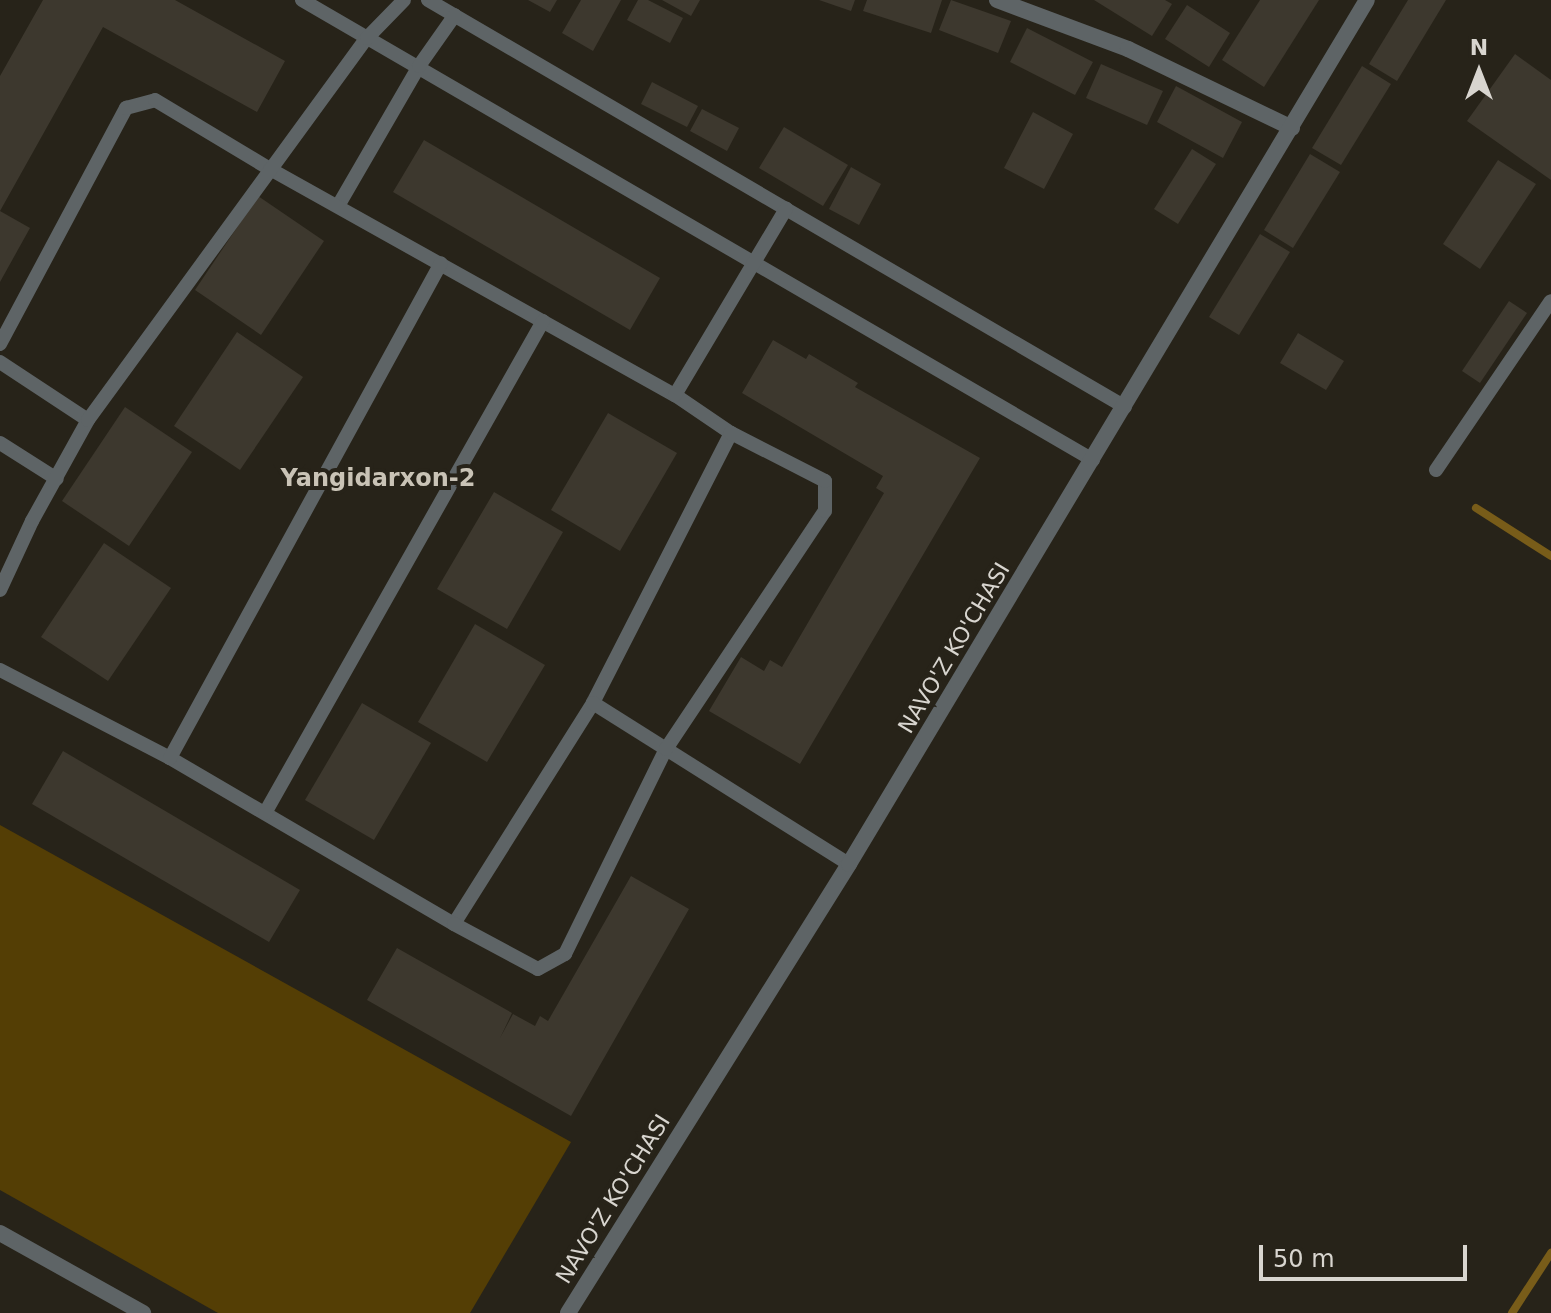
<!DOCTYPE html>
<style>
body{margin:0}
#map{position:relative;width:1551px;height:1313px;overflow:hidden;background:#272319;font-family:"DejaVu Sans",sans-serif}
div>[style]{position:absolute}
.green>*{inset:0;background:#543e05}
.stream>*{height:8px;margin:-4px;padding:0 4px;transform-origin:4px;border-radius:4px;background:#785c19}
.building>*{inset:0;background:#3d382e}
.service>*{height:14px;margin:-7px;padding:0 7px;transform-origin:7px;border-radius:7px;background:#5e6466}
.minor>*{height:16px;margin:-8px;padding:0 8px;transform-origin:8px;border-radius:8px;background:#5e6466}
.tertiary>*{height:16px;margin:-8px;padding:0 8px;transform-origin:8px;border-radius:8px;background:#5e6466}
span{translate:-50% -50%;white-space:nowrap;text-align:center;line-height:1.15;-webkit-text-stroke:8px #272319;paint-order:stroke}
.street-label{font-size:22px;color:#d8d5cf}
.neighbourhood-label{font-size:24px;color:#c9c3b6;font-weight:700}
.north{position:absolute;left:1439px;top:32px;width:80px;height:80px;-webkit-text-stroke:6px #272319;paint-order:stroke;rotate:0deg;font-size:22px;font-weight:700;line-height:32px;text-align:center;color:#d8d5cf}
.north::after{content:'';display:block;margin:auto;width:28px;height:36px;background:#d8d5cf;clip-path:polygon(50% 0,100% 100%,50% 72%,0 100%)}
.scale{position:absolute;left:1259px;top:1245px;width:208px;height:36px;box-sizing:border-box;border:4px solid #d8d5cf;border-top:0;padding-left:10px;font-size:24px;line-height:28px;white-space:nowrap;color:#d8d5cf;-webkit-text-stroke:6px #272319;paint-order:stroke}
</style>
<div id="map">
<div class="green">
<i style="clip-path:polygon(0 825px,571px 1142px,470px 1313px,218px 1313px,0 1190px)"></i>
</div>
<div class="stream">
<i style="left:1476px;top:508px;width:89px;rotate:32.6deg"></i>
<i style="left:1512px;top:1313px;width:72px;rotate:-57deg"></i>
</div>
<div class="building">
<i style="clip-path:polygon(43px 0,175px 0,285px 61px,257px 112px,103px 27px,0 211px,0 76px)"></i>
<i style="clip-path:polygon(528px 0,557px 0,550px 12px)"></i>
<i style="clip-path:polygon(581px 0,621px 0,593px 51px,562px 33px)"></i>
<i style="clip-path:polygon(638px 0,648px 0,683px 18px,670px 43px,627px 20px)"></i>
<i style="clip-path:polygon(662px 0,700px 0,691px 16px)"></i>
<i style="clip-path:polygon(819px 0,855px 0,851px 11px)"></i>
<i style="clip-path:polygon(867px 0,942px 0,931px 33px,863px 11px)"></i>
<i style="clip-path:polygon(951px 0,1011px 21px,998px 53px,939px 30px)"></i>
<i style="clip-path:polygon(1094px 0,1165px 0,1172px 4px,1152px 36px)"></i>
<i style="clip-path:polygon(1260px 0,1319px 0,1264px 87px,1222px 60px)"></i>
<i style="clip-path:polygon(1408px 0,1446px 0,1397px 81px,1369px 64px)"></i>
<i style="clip-path:polygon(1187px 5px,1230px 33px,1209px 67px,1165px 39px)"></i>
<i style="clip-path:polygon(1027px 28px,1093px 62px,1075px 95px,1010px 62px)"></i>
<i style="clip-path:polygon(1515px 54px,1551px 80px,1551px 180px,1467px 121px)"></i>
<i style="clip-path:polygon(1101px 64px,1163px 91px,1147px 125px,1086px 98px)"></i>
<i style="clip-path:polygon(1362px 66px,1391px 84px,1341px 165px,1312px 148px)"></i>
<i style="clip-path:polygon(652px 82px,698px 106px,687px 127px,641px 104px)"></i>
<i style="clip-path:polygon(1176px 86px,1242px 122px,1223px 158px,1157px 122px)"></i>
<i style="clip-path:polygon(702px 109px,739px 128px,727px 151px,690px 131px)"></i>
<i style="clip-path:polygon(1033px 112px,1073px 134px,1044px 189px,1004px 168px)"></i>
<i style="clip-path:polygon(784px 127px,848px 165px,823px 206px,759px 168px)"></i>
<i style="clip-path:polygon(424px 140px,660px 278px,630px 330px,393px 192px)"></i>
<i style="clip-path:polygon(1192px 149px,1216px 164px,1178px 224px,1154px 209px)"></i>
<i style="clip-path:polygon(1310px 154px,1340px 172px,1293px 248px,1264px 230px)"></i>
<i style="clip-path:polygon(1498px 160px,1536px 184px,1480px 269px,1443px 244px)"></i>
<i style="clip-path:polygon(851px 167px,881px 184px,859px 225px,829px 209px)"></i>
<i style="clip-path:polygon(258px 196px,324px 241px,261px 335px,195px 290px)"></i>
<i style="clip-path:polygon(0 211px,30px 228px,0 282px)"></i>
<i style="clip-path:polygon(1260px 234px,1290px 252px,1239px 335px,1209px 317px)"></i>
<i style="clip-path:polygon(1509px 301px,1527px 313px,1480px 383px,1462px 371px)"></i>
<i style="clip-path:polygon(237px 332px,303px 377px,240px 470px,174px 426px)"></i>
<i style="clip-path:polygon(1298px 333px,1344px 361px,1326px 390px,1280px 363px)"></i>
<i style="clip-path:polygon(773px 340px,806px 359px,809px 354px,858px 383px,855px 387px,980px 458px,800px 764px,709px 711px,741px 657px,764px 671px,770px 660px,782px 667px,884px 493px,876px 488px,883px 476px,742px 393px)"></i>
<i style="clip-path:polygon(125px 407px,192px 452px,129px 546px,62px 501px)"></i>
<i style="clip-path:polygon(608px 413px,677px 453px,620px 551px,551px 510px)"></i>
<i style="clip-path:polygon(494px 492px,563px 532px,507px 629px,437px 589px)"></i>
<i style="clip-path:polygon(104px 543px,171px 588px,108px 681px,41px 637px)"></i>
<i style="clip-path:polygon(475px 624px,545px 665px,487px 762px,418px 722px)"></i>
<i style="clip-path:polygon(362px 703px,431px 743px,374px 840px,305px 800px)"></i>
<i style="clip-path:polygon(63px 751px,300px 890px,269px 942px,32px 804px)"></i>
<i style="clip-path:polygon(631px 876px,689px 909px,571px 1116px,367px 1000px,397px 948px,512px 1013px,500px 1038px,513px 1014px,535px 1026px,540px 1016px,548px 1021px)"></i>
</div>
<div class="service">
<i style="left:302px;top:0;width:915px;rotate:30.18deg"></i>
<i style="left:428px;top:0;width:807px;rotate:30.28deg"></i>
<i style="left:338px;top:206px;width:162px;rotate:-59.9deg"></i>
<i style="left:419px;top:66px;width:62px;rotate:-54.8deg"></i>
<i style="left:0;top:344px;width:268px;rotate:-61.9deg"></i>
<i style="left:126px;top:108px;width:30px;rotate:-15deg"></i>
<i style="left:155px;top:100px;width:134px;rotate:31deg"></i>
<i style="left:270px;top:169px;width:464px;rotate:29.2deg"></i>
<i style="left:675px;top:395px;width:68px;rotate:34.2deg"></i>
<i style="left:731px;top:433px;width:303px;rotate:117.1deg"></i>
<i style="left:593px;top:703px;width:261px;rotate:122.2deg"></i>
<i style="left:454px;top:924px;width:329px;rotate:-149.7deg"></i>
<i style="left:170px;top:758px;width:191px;rotate:-152.6deg"></i>
<i style="left:0;top:362px;width:105px;rotate:33.4deg"></i>
<i style="left:675px;top:395px;width:217px;rotate:-59.2deg"></i>
<i style="left:0;top:443px;width:67px;rotate:32.3deg"></i>
<i style="left:1436px;top:470px;width:204px;rotate:-55.8deg"></i>
<i style="left:0;top:590px;width:76px;rotate:-65.1deg"></i>
<i style="left:32px;top:521px;width:115px;rotate:-61deg"></i>
<i style="left:88px;top:420px;width:473px;rotate:-53.9deg"></i>
<i style="left:367px;top:38px;width:53px;rotate:-45.8deg"></i>
<i style="left:593px;top:703px;width:302px;rotate:32.2deg"></i>
<i style="left:170px;top:758px;width:564px;rotate:-61.3deg"></i>
<i style="left:265px;top:813px;width:565px;rotate:-60.53deg"></i>
<i style="left:454px;top:924px;width:95px;rotate:28.2deg"></i>
<i style="left:538px;top:969px;width:31px;rotate:-29deg"></i>
<i style="left:565px;top:954px;width:229px;rotate:-63.8deg"></i>
<i style="left:666px;top:749px;width:286px;rotate:-56.3deg"></i>
<i style="left:825px;top:511px;width:30px;rotate:-90deg"></i>
<i style="left:825px;top:481px;width:106px;rotate:-152.9deg"></i>
</div>
<div class="minor">
<i style="left:997px;top:0;width:140px;rotate:20.5deg"></i>
<i style="left:1128px;top:49px;width:182px;rotate:25.7deg"></i>
<i style="left:0;top:1233px;width:164px;rotate:29.2deg"></i>
</div>
<div class="tertiary">
<i style="left:568px;top:1313px;width:530px;rotate:-57.96deg"></i>
<i style="left:849px;top:864px;width:1007px;rotate:-59.06deg"></i>
</div>
<div class="street-label">
<span style="left:954px;top:648px;rotate:-59deg">NAVO'Z KO'CHASI</span>
<span style="left:613px;top:1199px;rotate:-58deg">NAVO'Z KO'CHASI</span>
</div>
<div class="neighbourhood-label">
<span style="left:378px;top:479px">Yangidarxon-2</span>
</div>
<div class="north">N</div>
<div class="scale">50 m</div>
</div>
